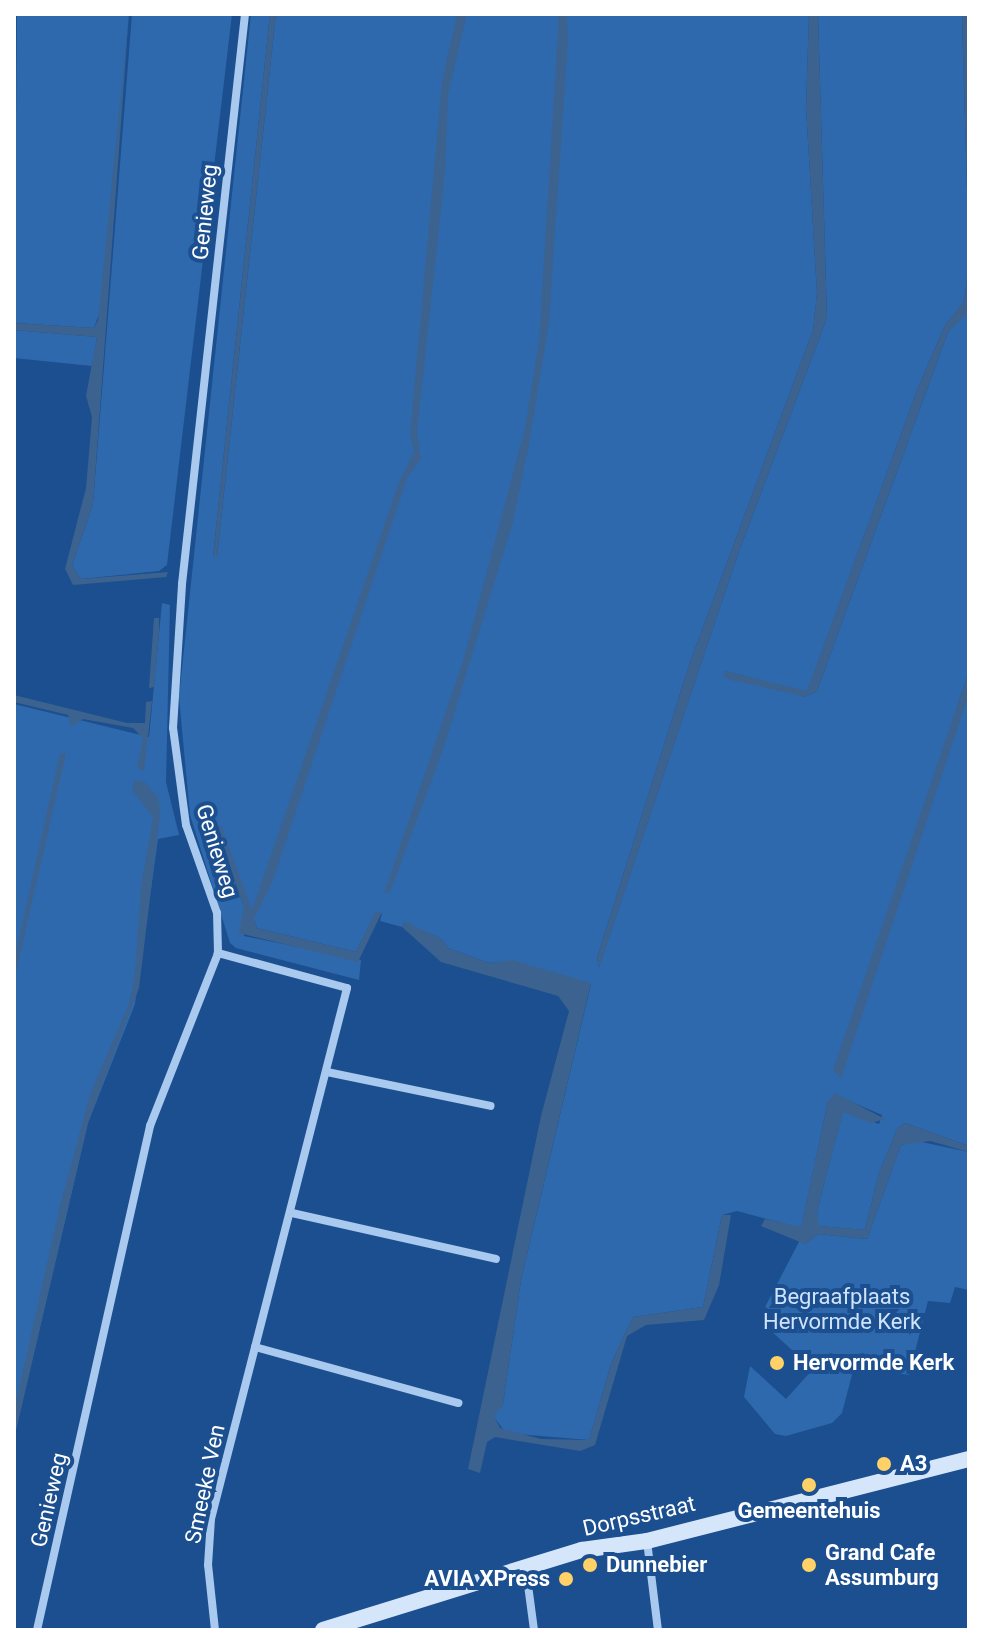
<!DOCTYPE html>
<style>
body{margin:0}
#map{position:relative;width:983px;height:1644px;overflow:hidden;background:#1b4f8f;font-family:Roboto,sans-serif}
div>[style]{position:absolute}
.green>*{inset:0;background:#2e69ad}
.water>*{inset:0;background:#3c6290}
.street>*{height:8px;margin:-4px;padding:0 4px;transform-origin:4px;border-radius:4px;background:#a9c9ee}
.secondary>*{height:16px;margin:-8px;padding:0 8px;transform-origin:8px;border-radius:8px;background:#d6e6fa}
.dots>*{width:22px;height:22px;translate:-50% -50%;box-sizing:border-box;border:4px solid #1b4f8f;border-radius:50%}
span{translate:-50% -50%;white-space:nowrap;text-align:center;line-height:1.15;-webkit-text-stroke:8px #1b4f8f;paint-order:stroke}
.street-label{font-size:22px;color:#fff}
.park-label{font-size:22px;color:#cfe3fa}
.poi-label{font-size:22px;color:#fff;font-weight:700}
.left{translate:0 -50%;text-align:left}
.right{translate:-100% -50%;text-align:right}
.frame{position:absolute;inset:0;border:16px solid #fff;pointer-events:none}
</style>
<div id="map">
<div class="green">
<i style="clip-path:polygon(17px 14px,129px 14px,102px 306px,94px 328px,14px 323px)"></i>
<i style="clip-path:polygon(132px 14px,232px 14px,167px 565px,159px 571px,81px 579px,72px 566px,93px 504px)"></i>
<i style="clip-path:polygon(251px 14px,270px 14px,213px 557px,217px 557px,276px 14px,809px 14px,806px 107px,817px 293px,813px 330px,689px 665px,597px 958px,599px 967px,738px 554px,827px 318px,818px 14px,962px 14px,969px 262px,964px 302px,945px 325px,917px 390px,807px 692px,725px 671px,805px 697px,817px 691px,948px 332px,969px 307px,969px 671px,904px 869px,969px 694px,969px 1146px,905px 1123px,897px 1129px,879px 1173px,865px 1230px,818px 1226px,817px 1211px,843px 1111px,879px 1124px,882px 1115px,847px 1100px,828px 1101px,801px 1228px,737px 1211px,722px 1215px,703px 1307px,633px 1317px,611px 1364px,589px 1440px,506px 1433px,493px 1416px,503px 1404px,521px 1280px,591px 984px,513px 961px,489px 963px,448px 948px,442px 939px,404px 922px,402px 927px,380px 921px,382px 913px,370px 924px,356px 952px,257px 928px,220px 825px,223px 852px,244px 906px,244px 936px,361px 960px,359px 980px,236px 948px,230px 943px,190px 815px,179px 697px)"></i>
<i style="clip-path:polygon(14px 330px,97px 337px,92px 366px,14px 358px)"></i>
<i style="clip-path:polygon(162px 603px,170px 605px,166px 782px,179px 835px,158px 839px,135px 1004px,88px 1123px,14px 1438px,14px 704px,149px 737px)"></i>
<i style="clip-path:polygon(917px 1141px,969px 1152px,969px 1290px,955px 1287px,950px 1303px,928px 1301px,909px 1375px,854px 1367px,842px 1413px,832px 1423px,786px 1436px,775px 1434px,744px 1397px,750px 1366px,786px 1399px,813px 1369px,771px 1331px,780px 1315px,765px 1307px,800px 1240px,805px 1244px,818px 1234px,867px 1239px,901px 1145px)"></i>
</div>
<div class="water">
<i style="clip-path:polygon(129px 14px,93px 504px,72px 566px,81px 579px,168px 572px,166px 577px,73px 585px,65px 569px,86px 488px,92px 417px,86px 396px,97px 337px,14px 330px,14px 323px,94px 328px,98px 320px)"></i>
<i style="clip-path:polygon(270px 14px,276px 14px,217px 557px,213px 557px)"></i>
<i style="clip-path:polygon(457px 14px,467px 14px,448px 95px,445px 173px,417px 433px,421px 459px,408px 476px,272px 883px,254px 919px,257px 928px,356px 952px,375px 912px,382px 912px,358px 962px,239px 933px,244px 906px,215px 829px,221px 825px,252px 910px,398px 485px,414px 451px,410px 434px,442px 81px)"></i>
<i style="clip-path:polygon(559px 14px,567px 14px,568px 39px,549px 323px,529px 445px,513px 522px,443px 750px,390px 892px,384px 893px,463px 661px,525px 428px,539px 340px)"></i>
<i style="clip-path:polygon(809px 14px,818px 14px,827px 318px,738px 554px,599px 968px,597px 958px,689px 665px,813px 330px,817px 293px,806px 107px)"></i>
<i style="clip-path:polygon(962px 14px,969px 14px,967px 29px,969px 40px,969px 307px,968px 313px,948px 332px,817px 691px,805px 697px,731px 680px,723px 676px,725px 671px,807px 691px,917px 390px,945px 325px,964px 301px,969px 262px)"></i>
<i style="clip-path:polygon(154px 618px,159px 618px,159px 633px,154px 687px,149px 688px)"></i>
<i style="clip-path:polygon(969px 671px,969px 694px,841px 1079px,833px 1070px)"></i>
<i style="clip-path:polygon(14px 695px,127px 723px,145px 723px,146px 702px,152px 701px,144px 771px,137px 767px,143px 738px,133px 728px,83px 719px,71px 727px,68px 715px,14px 702px)"></i>
<i style="clip-path:polygon(60px 753px,66px 754px,14px 981px,14px 961px)"></i>
<i style="clip-path:polygon(134px 780px,145px 782px,159px 799px,160px 816px,139px 988px,88px 1123px,14px 1439px,14px 1410px,60px 1206px,90px 1094px,129px 1004px,135px 972px,141px 886px,153px 817px,132px 790px)"></i>
<i style="clip-path:polygon(404px 921px,442px 939px,448px 948px,489px 963px,513px 960px,591px 983px,521px 1280px,503px 1404px,494px 1416px,500px 1428px,541px 1439px,589px 1440px,611px 1364px,633px 1317px,703px 1307px,722px 1215px,731px 1215px,719px 1285px,704px 1320px,646px 1325px,627px 1336px,595px 1445px,580px 1451px,495px 1437px,487px 1442px,480px 1473px,468px 1469px,541px 1116px,569px 1011px,558px 996px,441px 962px,402px 927px)"></i>
<i style="clip-path:polygon(835px 1093px,885px 1119px,871px 1123px,843px 1112px,817px 1211px,819px 1226px,865px 1230px,879px 1173px,897px 1129px,905px 1123px,969px 1146px,969px 1152px,930px 1141px,901px 1145px,867px 1239px,818px 1234px,805px 1244px,761px 1226px,765px 1219px,801px 1227px,828px 1101px)"></i>
</div>
<div class="street">
<i style="left:327px;top:1072px;width:167px;rotate:11.7deg"></i>
<i style="left:292px;top:1213px;width:209px;rotate:12.7deg"></i>
<i style="left:255px;top:1347px;width:211px;rotate:15.4deg"></i>
<i style="left:647px;top:1541px;width:90px;rotate:83deg"></i>
<i style="left:526px;top:1570px;width:61px;rotate:82.4deg"></i>
<i style="left:37px;top:1630px;width:517px;rotate:-77.36deg"></i>
<i style="left:150px;top:1126px;width:186px;rotate:-68.5deg"></i>
<i style="left:218px;top:953px;width:40px;rotate:-91.4deg"></i>
<i style="left:217px;top:913px;width:93px;rotate:-109.4deg"></i>
<i style="left:186px;top:825px;width:98px;rotate:-97.6deg"></i>
<i style="left:173px;top:728px;width:144px;rotate:-86.4deg"></i>
<i style="left:182px;top:584px;width:573px;rotate:-83.69deg"></i>
<i style="left:215px;top:1630px;width:65px;rotate:-96.1deg"></i>
<i style="left:208px;top:1565px;width:46px;rotate:-86.3deg"></i>
<i style="left:211px;top:1519px;width:548px;rotate:-75.63deg"></i>
<i style="left:347px;top:988px;width:134px;rotate:-164.8deg"></i>
</div>
<div class="secondary">
<i style="left:323px;top:1630px;width:271px;rotate:-17.2deg"></i>
<i style="left:582px;top:1550px;width:66px;rotate:-7.9deg"></i>
<i style="left:647px;top:1541px;width:332px;rotate:-14.3deg"></i>
</div>
<div class="dots">
<i style="left:777px;top:1363px;background:#ffd166"></i>
<i style="left:884px;top:1464px;background:#ffd166"></i>
<i style="left:809px;top:1485px;background:#ffd166"></i>
<i style="left:590px;top:1565px;background:#ffd166"></i>
<i style="left:809px;top:1565px;background:#ffd166"></i>
<i style="left:566px;top:1579px;background:#ffd166"></i>
</div>
<div class="street-label">
<span style="left:205px;top:212px;rotate:-84deg">Genieweg</span>
<span style="left:217px;top:851px;rotate:73deg">Genieweg</span>
<span style="left:205px;top:1484px;rotate:-78deg">Smeeke Ven</span>
<span style="left:49px;top:1500px;rotate:-77deg">Genieweg</span>
<span style="left:639px;top:1516px;rotate:-13deg">Dorpsstraat</span>
</div>
<div class="park-label">
<span style="left:842px;top:1309px">Begraafplaats<br>Hervormde Kerk</span>
</div>
<div class="poi-label">
<span class="left" style="left:793px;top:1363px">Hervormde Kerk</span>
<span class="left" style="left:900px;top:1464px">A3</span>
<span style="left:809px;top:1511px">Gemeentehuis</span>
<span class="left" style="left:825px;top:1565px">Grand Cafe<br>Assumburg</span>
<span class="left" style="left:606px;top:1565px">Dunnebier</span>
<span class="right" style="left:550px;top:1579px">AVIA XPress</span>
</div>
<div class="frame"></div>
</div>
